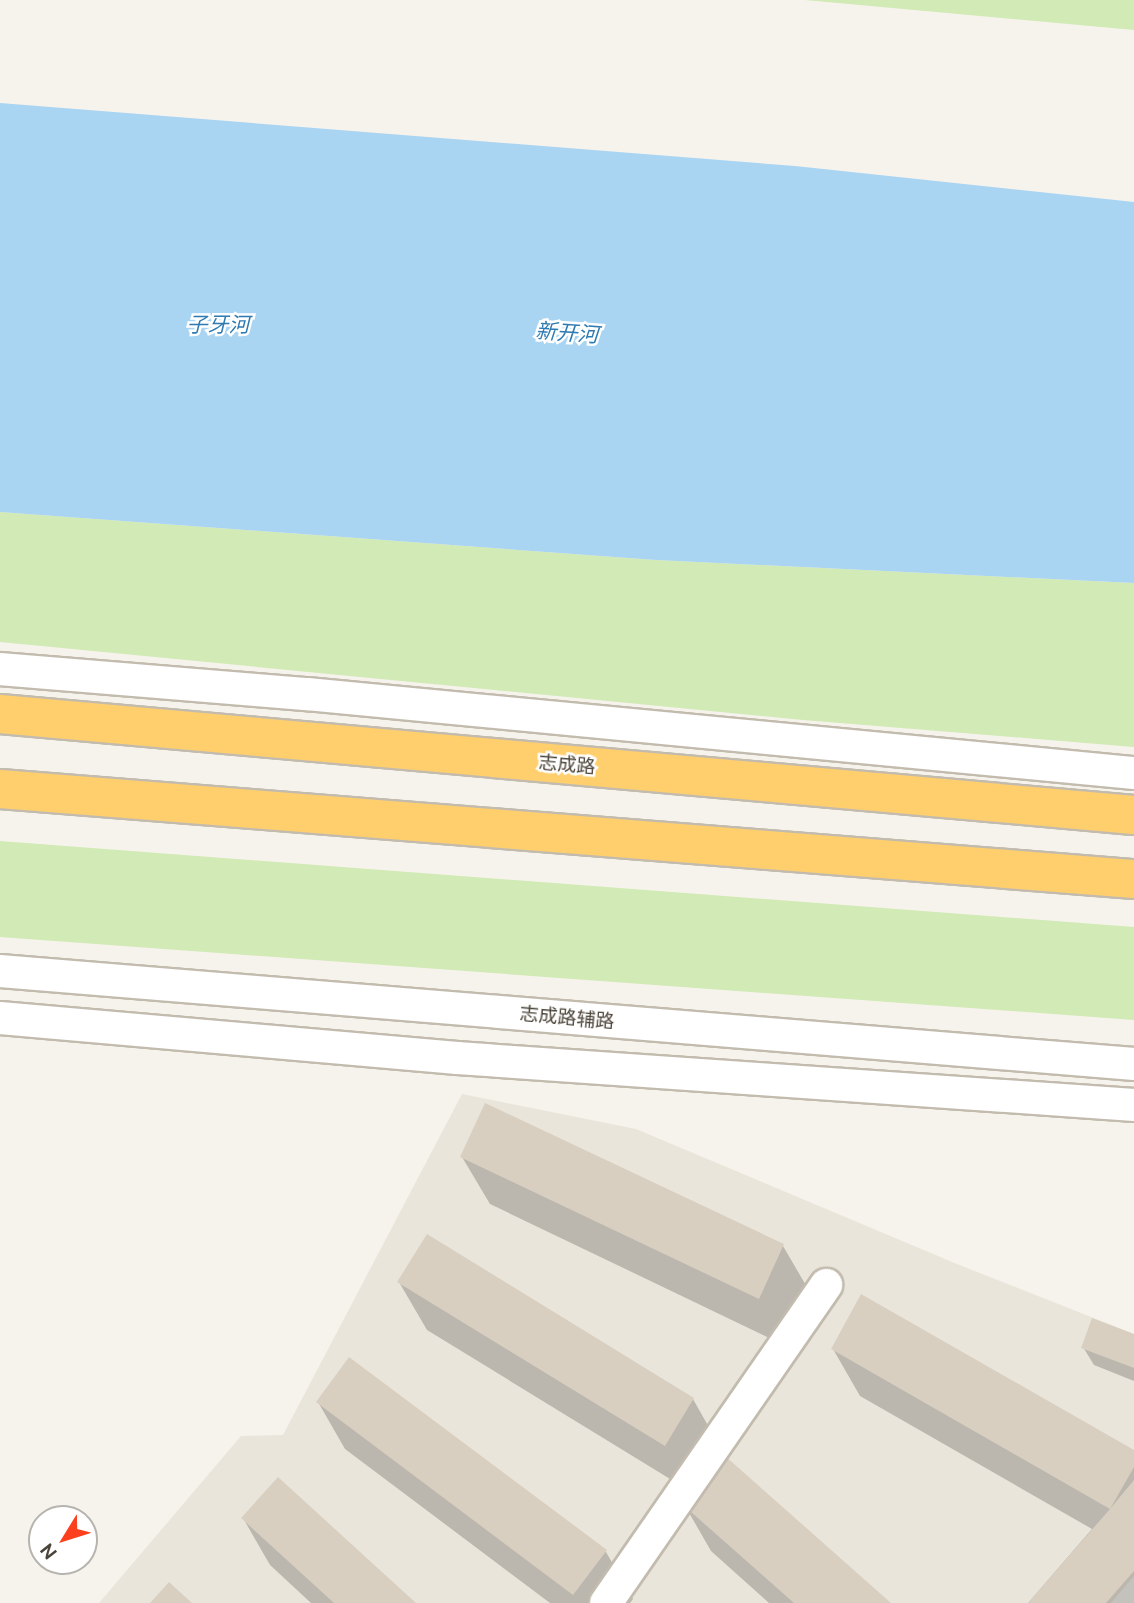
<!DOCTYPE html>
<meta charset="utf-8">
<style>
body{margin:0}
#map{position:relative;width:1134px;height:1603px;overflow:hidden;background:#f6f3ec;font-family:Ubuntu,"Noto Sans SC",sans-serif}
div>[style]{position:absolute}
.residential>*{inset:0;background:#eae5da}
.green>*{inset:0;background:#d2eab5}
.water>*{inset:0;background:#a9d4f2}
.shadow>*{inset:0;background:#0003}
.building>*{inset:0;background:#d8cfc1}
.roads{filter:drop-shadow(2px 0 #c2bbae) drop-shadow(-2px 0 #c2bbae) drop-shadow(0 2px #c2bbae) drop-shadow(0 -2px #c2bbae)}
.minor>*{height:32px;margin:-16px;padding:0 16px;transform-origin:16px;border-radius:16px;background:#fff}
.highway>*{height:38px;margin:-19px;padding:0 19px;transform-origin:19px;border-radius:19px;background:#ffcf6e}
span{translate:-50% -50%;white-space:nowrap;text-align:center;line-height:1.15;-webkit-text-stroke:5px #fff;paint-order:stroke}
.street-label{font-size:19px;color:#4b4439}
.water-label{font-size:21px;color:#2e7ab2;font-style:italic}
.north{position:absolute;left:28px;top:1505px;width:70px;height:70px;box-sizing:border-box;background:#fff;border:2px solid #b7b4b0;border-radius:50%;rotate:232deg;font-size:19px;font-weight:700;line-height:28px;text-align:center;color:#4b4439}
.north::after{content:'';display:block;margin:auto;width:24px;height:32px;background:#fc3f1d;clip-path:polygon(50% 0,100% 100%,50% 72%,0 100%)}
</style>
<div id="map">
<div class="residential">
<i style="clip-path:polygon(462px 1094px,636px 1129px,957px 1264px,1134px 1334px,1134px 1576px,1111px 1603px,99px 1603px,241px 1436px,283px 1435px)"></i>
</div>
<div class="green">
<i style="clip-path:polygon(805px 0,1134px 0,1134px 30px)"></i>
<i style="clip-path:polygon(0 512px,656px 560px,1134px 583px,1134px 747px,803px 720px,0 642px)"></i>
<i style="clip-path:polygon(0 841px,1134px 927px,1134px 1020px,0 937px)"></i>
</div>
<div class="water">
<i style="clip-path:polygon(0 103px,795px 166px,1134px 202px,1134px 583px,656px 560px,0 512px)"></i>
</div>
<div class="shadow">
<i style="clip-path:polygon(462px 1157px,783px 1246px,811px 1294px,786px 1346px,490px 1204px)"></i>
<i style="clip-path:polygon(399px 1282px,693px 1399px,720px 1447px,696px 1487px,888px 1603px,769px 1603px,711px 1551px,684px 1504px,693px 1493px,427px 1330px)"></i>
<i style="clip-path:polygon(1134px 1336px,1134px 1381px,1094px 1365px,1083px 1347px)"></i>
<i style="clip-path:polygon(833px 1349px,1134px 1452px,1134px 1603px,1028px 1603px,1092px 1529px,860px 1396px)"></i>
<i style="clip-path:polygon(350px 1359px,606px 1552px,633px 1599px,630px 1603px,550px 1603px,345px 1449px,318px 1402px)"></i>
<i style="clip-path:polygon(243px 1518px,414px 1603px,311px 1603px,270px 1565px)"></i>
</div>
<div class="building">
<i style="clip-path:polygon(485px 1103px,784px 1244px,759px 1299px,460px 1157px)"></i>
<i style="clip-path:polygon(427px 1234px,694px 1398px,665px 1446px,397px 1282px)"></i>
<i style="clip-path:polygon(861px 1294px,1134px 1450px,1134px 1467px,1110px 1509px,1134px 1480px,1134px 1571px,1106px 1603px,1028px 1603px,1110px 1509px,831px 1349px)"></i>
<i style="clip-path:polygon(1092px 1318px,1134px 1334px,1134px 1368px,1081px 1348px)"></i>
<i style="clip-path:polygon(349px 1357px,607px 1550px,573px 1595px,316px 1402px)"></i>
<i style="clip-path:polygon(724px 1455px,891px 1603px,794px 1603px,682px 1504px)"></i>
<i style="clip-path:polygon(278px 1477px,416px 1603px,334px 1603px,241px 1518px)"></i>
<i style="clip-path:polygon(169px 1582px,192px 1603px,150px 1603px)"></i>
</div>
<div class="roads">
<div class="minor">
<i style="left:0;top:669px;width:308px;rotate:4.7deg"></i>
<i style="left:307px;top:694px;width:831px;rotate:5.46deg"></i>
<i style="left:0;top:971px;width:1138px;rotate:4.69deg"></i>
<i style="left:0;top:1018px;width:459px;rotate:5deg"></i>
<i style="left:457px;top:1058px;width:679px;rotate:3.97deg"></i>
<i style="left:606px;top:1603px;width:387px;rotate:-55.3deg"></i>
</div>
<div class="highway">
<i style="left:0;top:714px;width:1138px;rotate:5.09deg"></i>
<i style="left:0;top:789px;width:1138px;rotate:4.54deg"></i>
</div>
</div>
<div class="street-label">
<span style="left:567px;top:765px;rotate:5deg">志成路</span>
<span style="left:567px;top:1018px;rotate:5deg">志成路辅路</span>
</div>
<div class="water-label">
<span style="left:218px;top:324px">子牙河</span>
<span style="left:567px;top:332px;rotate:4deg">新开河</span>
</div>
<div class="north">N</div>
</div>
